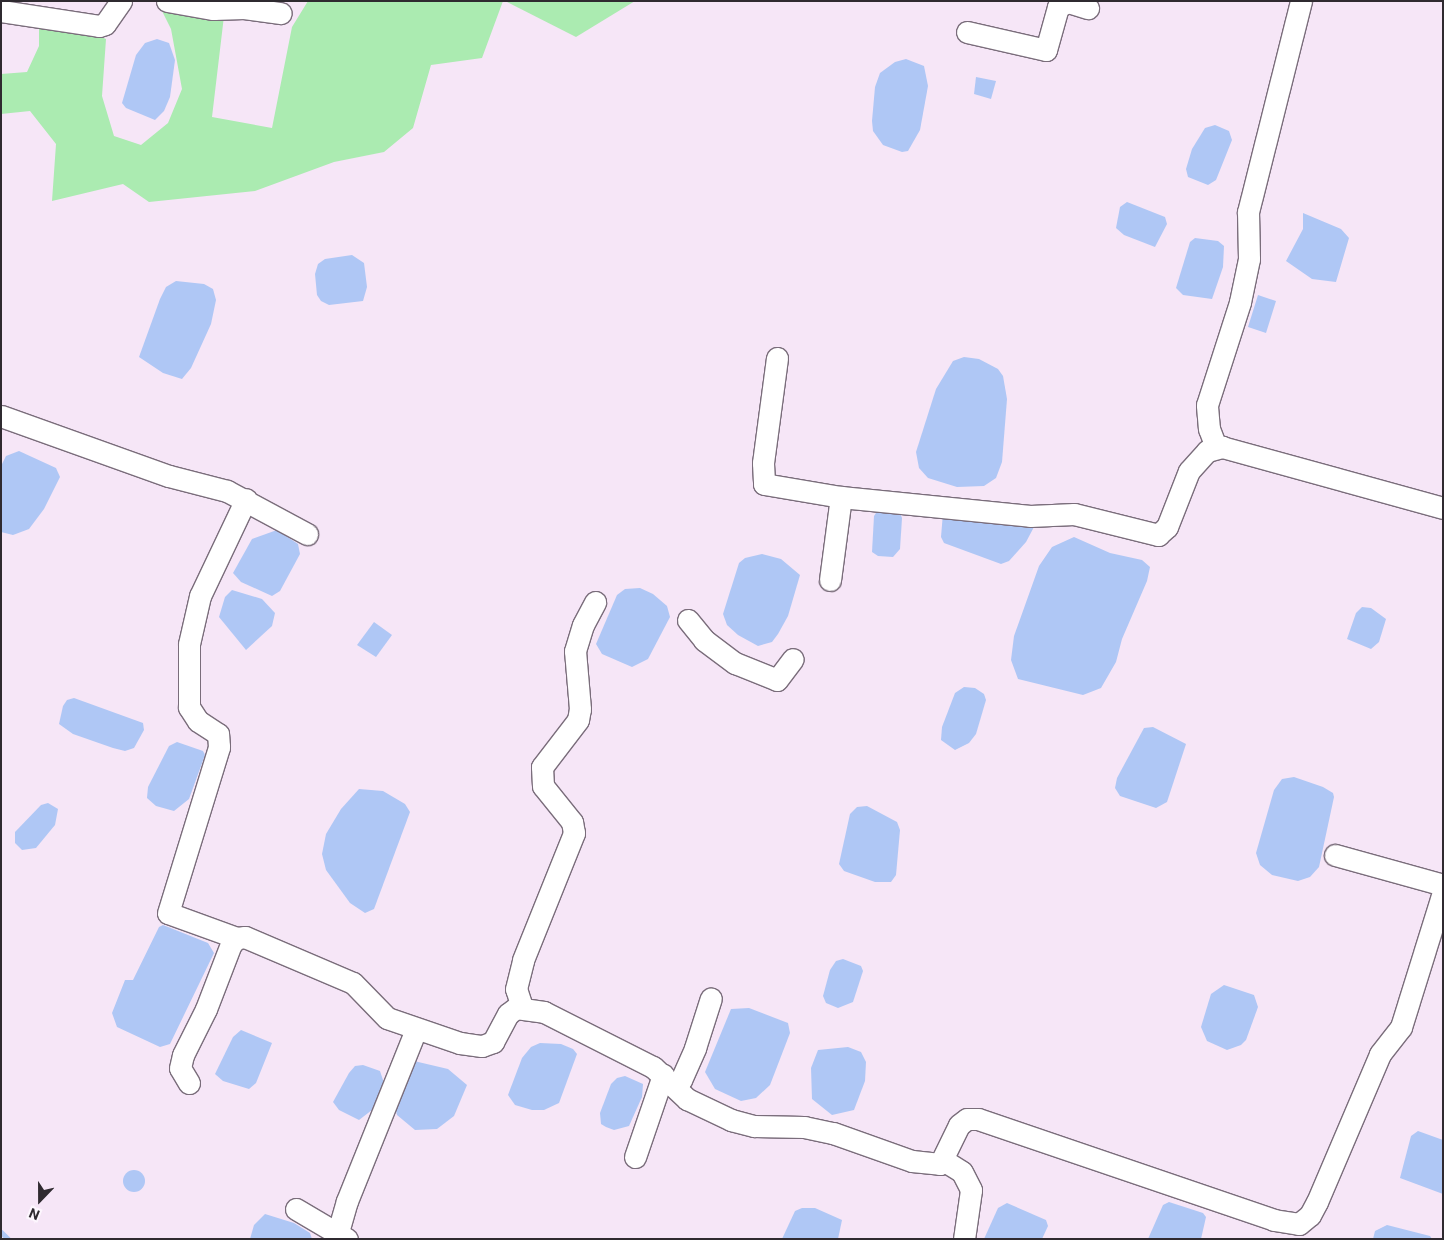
<!DOCTYPE html>
<style>
body{margin:0}
#map{position:relative;width:1444px;height:1240px;overflow:hidden;background:#f6e6f7;font-family:Roboto,sans-serif}
div>[style]{position:absolute}
.green>*{inset:0;background:#abebb1}
.water>*{inset:0;background:#afc7f5}
.round{border-radius:50%}
.stream>*{height:5px;margin:-2.5px;padding:0 2.5px;transform-origin:2.5px;border-radius:2.5px;background:#afc7f5}
.roads{filter:drop-shadow(1px 0 #7a6d7b) drop-shadow(-1px 0 #7a6d7b) drop-shadow(0 1px #7a6d7b) drop-shadow(0 -1px #7a6d7b)}
.minor>*{height:21px;margin:-10.5px;padding:0 10.5px;transform-origin:10.5px;border-radius:10.5px;background:#fff}
span{translate:-50% -50%;white-space:nowrap;text-align:center;line-height:1.15;-webkit-text-stroke:5px #fdf7fe;paint-order:stroke}
.frame{position:absolute;inset:0;border:2px solid #2f2a30;pointer-events:none}
.north{position:absolute;left:15px;top:1175px;width:50px;height:50px;-webkit-text-stroke:4px #fdf7fe;paint-order:stroke;rotate:202deg;font-size:14px;font-weight:700;line-height:20px;text-align:center;color:#2f2a30}
.north::after{content:'';display:block;margin:auto;width:18px;height:22px;background:#2f2a30;clip-path:polygon(50% 0,100% 100%,50% 72%,0 100%)}
</style>
<div id="map">
<div class="green">
<i style="clip-path:polygon(308px 1px,503px 1px,482px 58px,431px 65px,413px 128px,384px 152px,334px 162px,255px 191px,149px 202px,123px 184px,52px 201px,56px 144px,30px 111px,1px 114px,1px 74px,27px 72px,39px 46px,39px 21px,75px 26px,106px 39px,102px 96px,114px 136px,141px 145px,168px 123px,182px 89px,171px 29px,160px 7px,224px 16px,212px 117px,272px 128px,292px 27px)"></i>
<i style="clip-path:polygon(505px 1px,635px 1px,576px 37px)"></i>
</div>
<div class="water">
<i style="clip-path:polygon(157px 39px,169px 43px,175px 60px,170px 97px,164px 111px,155px 120px,126px 108px,122px 103px,136px 55px,145px 43px)"></i>
<i style="clip-path:polygon(906px 59px,924px 66px,928px 86px,920px 130px,908px 151px,902px 152px,883px 145px,873px 131px,872px 121px,875px 87px,880px 73px,895px 62px)"></i>
<i style="clip-path:polygon(976px 77px,996px 81px,991px 99px,974px 94px)"></i>
<i style="clip-path:polygon(1215px 125px,1229px 131px,1232px 140px,1216px 180px,1208px 185px,1188px 177px,1186px 169px,1192px 149px,1205px 128px)"></i>
<i style="clip-path:polygon(1127px 202px,1165px 217px,1167px 224px,1155px 247px,1124px 235px,1116px 228px,1120px 207px)"></i>
<i style="clip-path:polygon(1303px 213px,1341px 229px,1349px 238px,1336px 282px,1312px 279px,1286px 261px,1303px 229px)"></i>
<i style="clip-path:polygon(1195px 238px,1218px 241px,1224px 246px,1223px 267px,1212px 299px,1183px 295px,1176px 288px,1190px 242px)"></i>
<i style="clip-path:polygon(352px 255px,364px 263px,367px 287px,363px 301px,329px 305px,321px 301px,317px 295px,315px 274px,318px 264px,325px 259px)"></i>
<i style="clip-path:polygon(176px 281px,204px 284px,213px 289px,216px 300px,211px 324px,191px 368px,182px 379px,163px 373px,139px 357px,160px 299px,166px 287px)"></i>
<i style="clip-path:polygon(1258px 295px,1276px 301px,1266px 333px,1248px 327px)"></i>
<i style="clip-path:polygon(964px 357px,979px 359px,998px 369px,1003px 376px,1007px 399px,1002px 462px,996px 478px,984px 486px,957px 487px,928px 478px,919px 468px,916px 452px,936px 389px,953px 361px)"></i>
<i style="clip-path:polygon(19px 451px,56px 468px,60px 477px,44px 509px,29px 529px,13px 535px,1px 532px,1px 466px,6px 456px)"></i>
<i style="clip-path:polygon(878px 510px,900px 513px,902px 518px,900px 549px,893px 557px,878px 556px,872px 552px,874px 516px)"></i>
<i style="clip-path:polygon(943px 513px,1032px 521px,1034px 527px,1026px 542px,1009px 561px,1001px 564px,944px 543px,941px 537px)"></i>
<i style="clip-path:polygon(277px 530px,298px 544px,300px 554px,280px 591px,272px 596px,241px 582px,233px 573px,252px 539px)"></i>
<i style="clip-path:polygon(1074px 537px,1110px 553px,1142px 560px,1150px 567px,1147px 581px,1122px 639px,1116px 662px,1101px 688px,1083px 695px,1018px 679px,1011px 660px,1014px 636px,1039px 566px,1052px 547px)"></i>
<i style="clip-path:polygon(762px 554px,781px 559px,800px 575px,788px 616px,778px 634px,772px 642px,758px 646px,738px 635px,727px 625px,723px 614px,739px 563px,745px 558px)"></i>
<i style="clip-path:polygon(640px 588px,653px 594px,667px 606px,670px 617px,648px 659px,632px 667px,602px 654px,596px 644px,617px 595px,625px 589px)"></i>
<i style="clip-path:polygon(232px 590px,262px 599px,275px 613px,272px 626px,246px 650px,219px 617px,225px 597px)"></i>
<i style="clip-path:polygon(1362px 607px,1371px 608px,1386px 619px,1379px 642px,1371px 649px,1347px 639px,1356px 613px)"></i>
<i style="clip-path:polygon(374px 622px,392px 635px,376px 657px,357px 645px)"></i>
<i style="clip-path:polygon(964px 687px,975px 688px,984px 694px,986px 700px,976px 734px,969px 743px,955px 750px,941px 740px,942px 727px,955px 693px)"></i>
<i style="clip-path:polygon(74px 698px,143px 723px,144px 730px,134px 748px,125px 751px,113px 748px,73px 734px,59px 724px,63px 706px,67px 700px)"></i>
<i style="clip-path:polygon(1153px 727px,1186px 744px,1167px 802px,1156px 808px,1120px 796px,1115px 788px,1117px 778px,1144px 728px)"></i>
<i style="clip-path:polygon(177px 742px,203px 751px,205px 755px,189px 799px,174px 811px,156px 806px,147px 798px,148px 787px,169px 746px)"></i>
<i style="clip-path:polygon(1294px 777px,1323px 787px,1333px 793px,1334px 797px,1319px 867px,1310px 877px,1298px 881px,1272px 875px,1260px 865px,1256px 853px,1274px 790px,1282px 779px)"></i>
<i style="clip-path:polygon(359px 789px,383px 791px,405px 804px,410px 812px,374px 909px,365px 913px,350px 903px,326px 870px,322px 854px,326px 834px,341px 809px)"></i>
<i style="clip-path:polygon(48px 803px,58px 809px,55px 825px,36px 848px,22px 850px,15px 843px,15px 832px,41px 805px)"></i>
<i style="clip-path:polygon(867px 806px,897px 822px,900px 830px,896px 875px,891px 882px,875px 882px,844px 871px,839px 864px,850px 814px,857px 807px)"></i>
<i style="clip-path:polygon(163px 925px,208px 943px,214px 953px,170px 1044px,160px 1047px,117px 1027px,112px 1013px,125px 980px,133px 980px,159px 927px)"></i>
<i style="clip-path:polygon(843px 959px,861px 966px,863px 971px,853px 1002px,838px 1008px,826px 1003px,823px 996px,830px 970px,836px 961px)"></i>
<i style="clip-path:polygon(1224px 985px,1254px 995px,1258px 1007px,1246px 1040px,1241px 1045px,1227px 1050px,1207px 1041px,1201px 1027px,1211px 994px)"></i>
<i style="clip-path:polygon(749px 1008px,788px 1023px,790px 1033px,770px 1085px,756px 1098px,741px 1101px,715px 1089px,705px 1072px,731px 1009px)"></i>
<i style="clip-path:polygon(241px 1030px,272px 1043px,256px 1083px,249px 1089px,223px 1081px,215px 1074px,233px 1037px)"></i>
<i style="clip-path:polygon(540px 1043px,561px 1044px,573px 1049px,577px 1054px,559px 1103px,544px 1110px,532px 1110px,515px 1105px,508px 1095px,522px 1058px,531px 1047px)"></i>
<i style="clip-path:polygon(848px 1047px,861px 1052px,866px 1062px,865px 1081px,854px 1110px,832px 1115px,812px 1099px,811px 1068px,818px 1050px)"></i>
<i style="clip-path:polygon(414px 1061px,448px 1069px,467px 1085px,454px 1116px,437px 1129px,415px 1130px,397px 1115px,395px 1107px)"></i>
<i style="clip-path:polygon(363px 1065px,380px 1071px,384px 1083px,372px 1110px,359px 1120px,339px 1110px,333px 1102px,349px 1073px,355px 1066px)"></i>
<i style="clip-path:polygon(625px 1076px,643px 1084px,642px 1097px,629px 1126px,614px 1130px,606px 1127px,601px 1124px,600px 1113px,611px 1084px,617px 1078px)"></i>
<i style="clip-path:polygon(1418px 1131px,1443px 1140px,1443px 1194px,1400px 1178px,1411px 1136px)"></i>
<i class="round" style="left:123px;top:1170px;width:22px;height:22px"></i>
<i style="clip-path:polygon(1169px 1202px,1203px 1213px,1206px 1217px,1201px 1239px,1148px 1239px,1163px 1205px)"></i>
<i style="clip-path:polygon(1007px 1203px,1046px 1220px,1048px 1226px,1042px 1239px,984px 1239px,998px 1208px)"></i>
<i style="clip-path:polygon(802px 1208px,815px 1208px,842px 1220px,838px 1239px,782px 1239px,795px 1211px)"></i>
<i style="clip-path:polygon(265px 1214px,294px 1223px,310px 1233px,312px 1239px,250px 1239px,254px 1225px)"></i>
<i style="clip-path:polygon(1387px 1225px,1430px 1236px,1432px 1239px,1373px 1239px,1375px 1231px)"></i>
</div>
<div class="stream">
<i style="left:1px;top:1232px;width:10px;rotate:45deg"></i>
</div>
<div class="roads">
<div class="minor">
<i style="left:167px;top:1px;width:47px;rotate:9.9deg"></i>
<i style="left:213px;top:9px;width:31px;rotate:-2deg"></i>
<i style="left:244px;top:8px;width:37px;rotate:8deg"></i>
<i style="left:1px;top:11px;width:99px;rotate:8.7deg"></i>
<i style="left:99px;top:26px;width:6px;rotate:-18deg"></i>
<i style="left:105px;top:24px;width:28px;rotate:-55deg"></i>
<i style="left:967px;top:32px;width:81px;rotate:12.8deg"></i>
<i style="left:1046px;top:50px;width:45px;rotate:-74.4deg"></i>
<i style="left:1058px;top:7px;width:11px;rotate:-27deg"></i>
<i style="left:1068px;top:2px;width:21px;rotate:17deg"></i>
<i style="left:777px;top:358px;width:106px;rotate:97.6deg"></i>
<i style="left:763px;top:463px;width:21px;rotate:87deg"></i>
<i style="left:764px;top:484px;width:78px;rotate:9.6deg"></i>
<i style="left:841px;top:497px;width:190px;rotate:5.7deg"></i>
<i style="left:1030px;top:516px;width:44px;rotate:-2.6deg"></i>
<i style="left:1074px;top:514px;width:87px;rotate:14deg"></i>
<i style="left:1158px;top:535px;width:12px;rotate:-42deg"></i>
<i style="left:1167px;top:527px;width:60px;rotate:-68.6deg"></i>
<i style="left:1189px;top:471px;width:27px;rotate:-48deg"></i>
<i style="left:1207px;top:451px;width:16px;rotate:-15deg"></i>
<i style="left:1222px;top:447px;width:229px;rotate:15.4deg"></i>
<i style="left:1px;top:416px;width:178px;rotate:19.7deg"></i>
<i style="left:169px;top:476px;width:60px;rotate:14.5deg"></i>
<i style="left:227px;top:491px;width:91px;rotate:28.3deg"></i>
<i style="left:1216px;top:447px;width:19px;rotate:-111deg"></i>
<i style="left:1209px;top:429px;width:24px;rotate:-95deg"></i>
<i style="left:1207px;top:405px;width:108px;rotate:-72.2deg"></i>
<i style="left:1240px;top:302px;width:44px;rotate:-78.2deg"></i>
<i style="left:1249px;top:259px;width:47px;rotate:-91.2deg"></i>
<i style="left:1248px;top:212px;width:218px;rotate:-75.9deg"></i>
<i style="left:830px;top:580px;width:84px;rotate:-82.5deg"></i>
<i style="left:688px;top:620px;width:26px;rotate:51deg"></i>
<i style="left:704px;top:640px;width:39px;rotate:37deg"></i>
<i style="left:735px;top:663px;width:45px;rotate:22deg"></i>
<i style="left:777px;top:680px;width:26px;rotate:-53deg"></i>
<i style="left:1335px;top:855px;width:112px;rotate:15.5deg"></i>
<i style="left:237px;top:938px;width:73px;rotate:-160.1deg"></i>
<i style="left:168px;top:913px;width:174px;rotate:-72.9deg"></i>
<i style="left:219px;top:747px;width:13px;rotate:-94deg"></i>
<i style="left:218px;top:734px;width:24px;rotate:-147deg"></i>
<i style="left:198px;top:721px;width:17px;rotate:-123deg"></i>
<i style="left:189px;top:707px;width:63px;rotate:-90deg"></i>
<i style="left:189px;top:644px;width:49px;rotate:-77.1deg"></i>
<i style="left:200px;top:596px;width:107px;rotate:-64.6deg"></i>
<i style="left:522px;top:1007px;width:19px;rotate:-108deg"></i>
<i style="left:516px;top:989px;width:30px;rotate:-76deg"></i>
<i style="left:523px;top:960px;width:137px;rotate:-68.1deg"></i>
<i style="left:574px;top:833px;width:11px;rotate:-100deg"></i>
<i style="left:572px;top:822px;width:46px;rotate:-128.9deg"></i>
<i style="left:543px;top:786px;width:19px;rotate:-93deg"></i>
<i style="left:542px;top:767px;width:59px;rotate:-52.5deg"></i>
<i style="left:578px;top:720px;width:11px;rotate:-80deg"></i>
<i style="left:580px;top:709px;width:58px;rotate:-94.9deg"></i>
<i style="left:575px;top:651px;width:27px;rotate:-73deg"></i>
<i style="left:583px;top:625px;width:26px;rotate:-62deg"></i>
<i style="left:189px;top:1083px;width:17px;rotate:-121deg"></i>
<i style="left:180px;top:1068px;width:13px;rotate:-77deg"></i>
<i style="left:183px;top:1055px;width:51px;rotate:-63.4deg"></i>
<i style="left:206px;top:1009px;width:70px;rotate:-69deg"></i>
<i style="left:231px;top:944px;width:8px;rotate:-45deg"></i>
<i style="left:237px;top:938px;width:8px;rotate:-7deg"></i>
<i style="left:245px;top:937px;width:117px;rotate:23.1deg"></i>
<i style="left:353px;top:983px;width:49px;rotate:45.8deg"></i>
<i style="left:387px;top:1018px;width:77px;rotate:18.9deg"></i>
<i style="left:460px;top:1043px;width:22px;rotate:8deg"></i>
<i style="left:482px;top:1046px;width:12px;rotate:-20deg"></i>
<i style="left:493px;top:1042px;width:32px;rotate:-62deg"></i>
<i style="left:508px;top:1014px;width:10px;rotate:-37deg"></i>
<i style="left:516px;top:1008px;width:28px;rotate:8deg"></i>
<i style="left:544px;top:1012px;width:122px;rotate:26.8deg"></i>
<i style="left:653px;top:1067px;width:47px;rotate:43.3deg"></i>
<i style="left:687px;top:1099px;width:49px;rotate:25.5deg"></i>
<i style="left:731px;top:1120px;width:24px;rotate:15deg"></i>
<i style="left:754px;top:1126px;width:50px;rotate:1.1deg"></i>
<i style="left:804px;top:1127px;width:30px;rotate:12deg"></i>
<i style="left:833px;top:1133px;width:84px;rotate:19.5deg"></i>
<i style="left:912px;top:1161px;width:28px;rotate:6deg"></i>
<i style="left:940px;top:1164px;width:43px;rotate:-64deg"></i>
<i style="left:959px;top:1125px;width:10px;rotate:-37deg"></i>
<i style="left:967px;top:1119px;width:11px"></i>
<i style="left:978px;top:1119px;width:313px;rotate:18.8deg"></i>
<i style="left:1274px;top:1220px;width:25px;rotate:9deg"></i>
<i style="left:1299px;top:1224px;width:14px;rotate:-39deg"></i>
<i style="left:1310px;top:1215px;width:15px;rotate:-62deg"></i>
<i style="left:1317px;top:1202px;width:161px;rotate:-66.9deg"></i>
<i style="left:1380px;top:1054px;width:34px;rotate:-52deg"></i>
<i style="left:1401px;top:1027px;width:141px;rotate:-72.7deg"></i>
<i style="left:675px;top:1087px;width:9px;rotate:-49deg"></i>
<i style="left:681px;top:1080px;width:35px;rotate:-66deg"></i>
<i style="left:695px;top:1048px;width:52px;rotate:-72.3deg"></i>
<i style="left:635px;top:1157px;width:87px;rotate:-71.1deg"></i>
<i style="left:943px;top:1160px;width:22px;rotate:32deg"></i>
<i style="left:962px;top:1172px;width:20px;rotate:63deg"></i>
<i style="left:971px;top:1190px;width:49px;rotate:98.1deg"></i>
<i style="left:296px;top:1209px;width:59px;rotate:30.5deg"></i>
<i style="left:336px;top:1239px;width:40px;rotate:-74deg"></i>
<i style="left:347px;top:1201px;width:185px;rotate:-68.1deg"></i>
</div>
</div>
<div class="frame"></div>
<div class="north">N</div>
</div>
